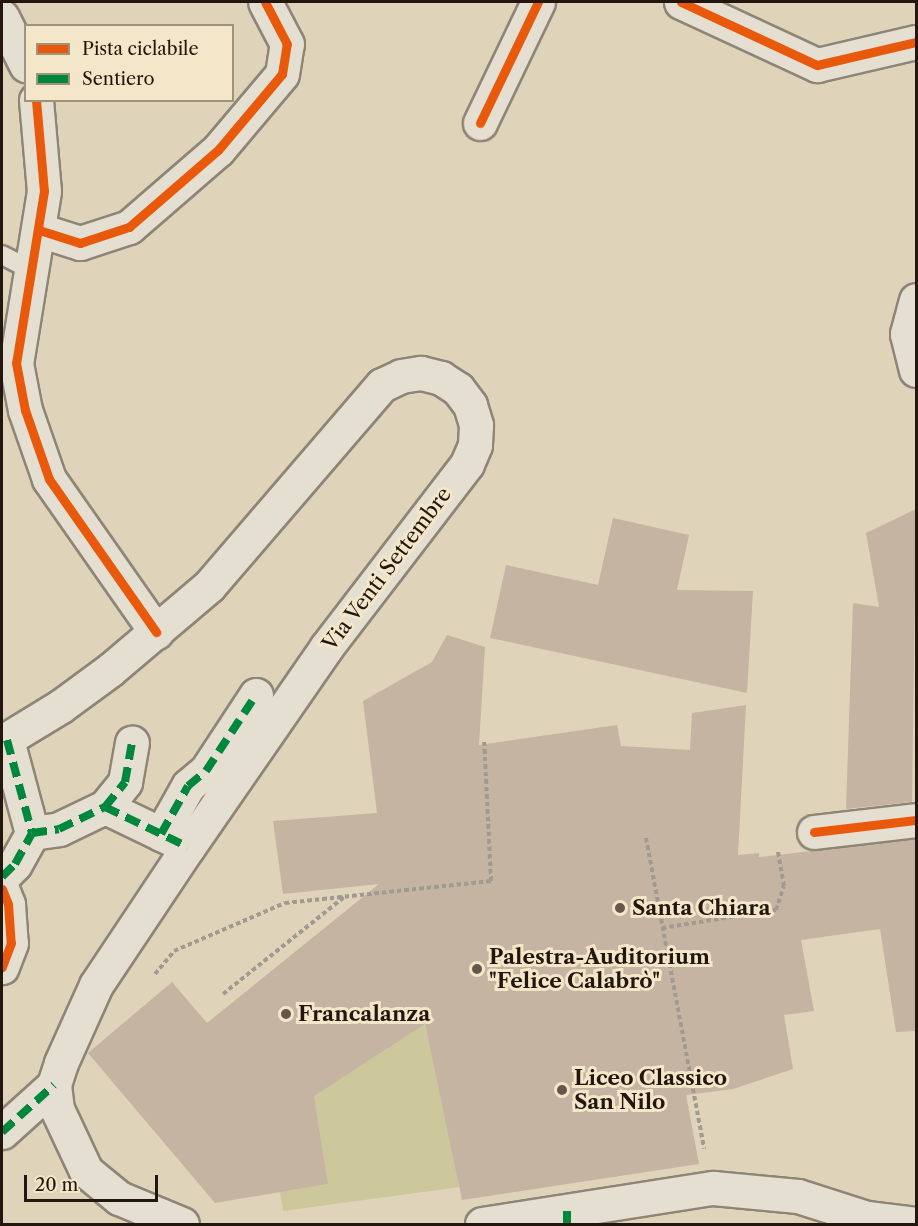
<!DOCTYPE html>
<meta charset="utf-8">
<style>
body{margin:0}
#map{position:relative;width:918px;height:1226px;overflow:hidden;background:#dfd3b9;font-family:"Libre Caslon Text",serif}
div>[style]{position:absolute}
.green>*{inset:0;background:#cdc79c}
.building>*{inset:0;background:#c5b4a1}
.path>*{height:4px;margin-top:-2px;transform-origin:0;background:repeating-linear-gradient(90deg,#a09a90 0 4.5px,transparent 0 7.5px)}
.roads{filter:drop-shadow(2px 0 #8e8576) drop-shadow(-2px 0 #8e8576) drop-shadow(0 2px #8e8576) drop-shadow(0 -2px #8e8576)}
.lane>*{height:18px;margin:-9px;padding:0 9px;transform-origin:9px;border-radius:9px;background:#e5dfd2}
.street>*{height:33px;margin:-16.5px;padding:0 16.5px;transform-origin:16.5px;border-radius:16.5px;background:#e5dfd2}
.secondary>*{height:33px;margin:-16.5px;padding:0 16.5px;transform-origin:16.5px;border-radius:16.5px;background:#e5dfd2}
.quiet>*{height:8px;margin-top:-4px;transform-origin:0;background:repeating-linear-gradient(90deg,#00873e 0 15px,transparent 0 23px)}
.cycleway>*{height:9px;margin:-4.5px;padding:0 4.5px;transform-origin:4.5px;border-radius:4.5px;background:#e8590c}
.dots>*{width:16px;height:16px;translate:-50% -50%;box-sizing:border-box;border:3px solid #f4e6c8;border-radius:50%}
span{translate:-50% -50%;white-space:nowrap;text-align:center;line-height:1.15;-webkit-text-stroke:6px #f4e6c8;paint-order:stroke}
.street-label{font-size:21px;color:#23160f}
.poi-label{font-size:21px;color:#23160f;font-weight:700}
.left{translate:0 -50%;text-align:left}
.frame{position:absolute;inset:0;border:3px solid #23160f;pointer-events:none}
.legend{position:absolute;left:24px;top:24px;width:210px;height:78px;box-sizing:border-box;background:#f4e6c8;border:2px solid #a0937e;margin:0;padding:8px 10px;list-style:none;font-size:18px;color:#23160f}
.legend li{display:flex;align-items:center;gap:12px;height:30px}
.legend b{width:30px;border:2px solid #a0937e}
.scale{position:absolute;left:24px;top:1175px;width:134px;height:27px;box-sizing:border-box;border:3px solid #23160f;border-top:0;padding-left:8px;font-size:18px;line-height:21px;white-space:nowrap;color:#23160f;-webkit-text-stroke:4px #f4e6c8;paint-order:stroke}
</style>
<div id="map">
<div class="green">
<i style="clip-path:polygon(402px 949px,427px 1034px,460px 1187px,283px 1211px,280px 1192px,328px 1184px,316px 1109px,283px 1114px,376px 1056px,348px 1004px)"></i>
</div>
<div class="building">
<i style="clip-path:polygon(916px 509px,912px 802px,846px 809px,853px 603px,879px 607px,866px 533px)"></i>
<i style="clip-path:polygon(613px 518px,689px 535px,677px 590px,753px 591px,747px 693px,490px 638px,506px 565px,598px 585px)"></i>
<i style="clip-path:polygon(447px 635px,485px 647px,479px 745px,617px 725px,621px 746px,690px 750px,692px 713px,746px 705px,738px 855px,759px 853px,759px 857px,916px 839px,916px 1031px,896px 1032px,880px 929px,801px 940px,814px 1011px,784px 1015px,793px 1069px,733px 1089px,686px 1095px,699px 1164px,462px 1200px,425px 1024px,314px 1096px,328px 1184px,215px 1203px,88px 1053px,172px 982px,207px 1023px,379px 884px,283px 894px,273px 821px,377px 813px,363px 701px,432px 662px)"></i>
</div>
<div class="path">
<i style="left:646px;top:838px;width:316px;rotate:79.4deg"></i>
<i style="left:662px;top:928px;width:115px;rotate:-9deg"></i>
<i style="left:776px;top:910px;width:25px;rotate:-72deg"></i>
<i style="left:784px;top:886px;width:36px;rotate:-100deg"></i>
<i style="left:155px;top:974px;width:30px;rotate:-50deg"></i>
<i style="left:174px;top:951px;width:121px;rotate:-23.4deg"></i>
<i style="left:285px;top:903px;width:207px;rotate:-6.1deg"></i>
<i style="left:491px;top:881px;width:142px;rotate:-92.8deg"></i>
<i style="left:223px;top:994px;width:155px;rotate:-38.7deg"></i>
</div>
<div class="roads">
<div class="lane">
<i style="left:2px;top:255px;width:30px;rotate:27deg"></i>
</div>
<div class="street">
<i style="left:681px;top:2px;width:150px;rotate:24.9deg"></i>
<i style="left:817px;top:65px;width:102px;rotate:-13.1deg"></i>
<i style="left:2px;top:17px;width:54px;rotate:63.4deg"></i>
<i style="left:36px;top:100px;width:91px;rotate:85deg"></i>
<i style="left:44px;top:191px;width:174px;rotate:99.2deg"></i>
<i style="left:16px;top:363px;width:48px;rotate:79.2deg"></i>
<i style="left:25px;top:410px;width:73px;rotate:70.8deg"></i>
<i style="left:49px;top:479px;width:187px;rotate:55deg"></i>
<i style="left:480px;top:123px;width:134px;rotate:-64.4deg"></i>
<i style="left:39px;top:230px;width:43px;rotate:17.6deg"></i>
<i style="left:80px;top:243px;width:52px;rotate:-18.1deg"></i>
<i style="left:129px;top:227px;width:118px;rotate:-40.9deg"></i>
<i style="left:218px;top:150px;width:99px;rotate:-49.9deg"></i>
<i style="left:282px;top:74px;width:30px;rotate:-81deg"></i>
<i style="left:287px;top:44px;width:47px;rotate:-117.6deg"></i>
<i style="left:916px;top:300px;width:35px;rotate:105deg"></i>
<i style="left:907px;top:334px;width:37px;rotate:76deg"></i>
<i style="left:7px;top:740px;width:96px;rotate:75deg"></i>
<i style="left:105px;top:807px;width:32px;rotate:-51deg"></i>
<i style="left:125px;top:782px;width:40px;rotate:-80deg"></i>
<i style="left:814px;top:832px;width:103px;rotate:-6.7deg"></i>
<i style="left:161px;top:834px;width:55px;rotate:-60.6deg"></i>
<i style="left:188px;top:786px;width:23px;rotate:-40deg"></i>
<i style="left:206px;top:771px;width:91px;rotate:-56.7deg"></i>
<i style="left:2px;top:877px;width:18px;rotate:-45deg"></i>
<i style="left:15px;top:864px;width:35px;rotate:-61deg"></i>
<i style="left:32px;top:833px;width:27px;rotate:-8deg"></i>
<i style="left:59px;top:829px;width:51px;rotate:-25.6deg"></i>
<i style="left:105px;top:807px;width:92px;rotate:25.7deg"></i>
<i style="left:2px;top:889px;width:16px;rotate:68deg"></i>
<i style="left:8px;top:904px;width:39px;rotate:86deg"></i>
<i style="left:11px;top:943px;width:26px;rotate:111deg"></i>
<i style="left:2px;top:1132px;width:70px;rotate:-42.1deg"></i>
</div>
<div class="secondary">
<i style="left:2px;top:742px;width:69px;rotate:-31.4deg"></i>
<i style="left:61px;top:706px;width:61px;rotate:-36.3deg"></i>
<i style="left:110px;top:670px;width:130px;rotate:-40.3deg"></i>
<i style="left:209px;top:586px;width:265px;rotate:-49.3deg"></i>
<i style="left:382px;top:385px;width:21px;rotate:-25deg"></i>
<i style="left:401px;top:376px;width:20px;rotate:-9deg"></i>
<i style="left:421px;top:373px;width:21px;rotate:14deg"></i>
<i style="left:441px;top:378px;width:20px;rotate:33deg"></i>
<i style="left:458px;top:389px;width:20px;rotate:53deg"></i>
<i style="left:470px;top:405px;width:21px;rotate:73deg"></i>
<i style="left:476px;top:425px;width:20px;rotate:93deg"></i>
<i style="left:475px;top:445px;width:21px;rotate:113deg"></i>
<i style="left:467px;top:464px;width:232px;rotate:127.5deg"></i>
<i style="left:326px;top:648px;width:242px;rotate:124.7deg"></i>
<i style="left:188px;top:847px;width:166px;rotate:123.7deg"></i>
<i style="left:96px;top:985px;width:85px;rotate:114.2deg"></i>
<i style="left:61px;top:1063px;width:23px;rotate:108deg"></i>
<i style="left:54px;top:1085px;width:24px;rotate:83deg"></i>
<i style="left:57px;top:1109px;width:68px;rotate:64.9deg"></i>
<i style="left:86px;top:1171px;width:43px;rotate:39.3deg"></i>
<i style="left:119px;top:1198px;width:68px;rotate:22.4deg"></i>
<i style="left:482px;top:1224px;width:234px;rotate:-8.9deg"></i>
<i style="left:713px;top:1188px;width:85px;rotate:5.4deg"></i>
<i style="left:798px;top:1196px;width:72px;rotate:17.7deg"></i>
<i style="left:867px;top:1218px;width:49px;rotate:7deg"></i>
</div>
</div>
<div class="quiet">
<i style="left:7px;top:740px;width:96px;rotate:75deg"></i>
<i style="left:105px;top:807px;width:32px;rotate:-51deg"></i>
<i style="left:125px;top:782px;width:40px;rotate:-80deg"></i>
<i style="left:161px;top:834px;width:55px;rotate:-60.6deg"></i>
<i style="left:188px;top:786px;width:23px;rotate:-40deg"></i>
<i style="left:206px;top:771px;width:91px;rotate:-56.7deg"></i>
<i style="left:2px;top:877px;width:18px;rotate:-45deg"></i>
<i style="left:15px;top:864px;width:35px;rotate:-61deg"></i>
<i style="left:32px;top:833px;width:27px;rotate:-8deg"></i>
<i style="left:59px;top:829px;width:51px;rotate:-25.6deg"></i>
<i style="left:105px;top:807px;width:92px;rotate:25.7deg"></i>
<i style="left:2px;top:1132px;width:70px;rotate:-42.1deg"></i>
<i style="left:567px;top:1211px;width:13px;rotate:90deg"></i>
</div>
<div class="cycleway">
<i style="left:681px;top:2px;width:150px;rotate:24.9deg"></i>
<i style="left:817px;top:65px;width:102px;rotate:-13.1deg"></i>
<i style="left:36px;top:100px;width:91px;rotate:85deg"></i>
<i style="left:44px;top:191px;width:174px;rotate:99.2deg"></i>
<i style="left:16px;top:363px;width:48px;rotate:79.2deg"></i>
<i style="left:25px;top:410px;width:73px;rotate:70.8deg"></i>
<i style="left:49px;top:479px;width:187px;rotate:55deg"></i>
<i style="left:480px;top:123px;width:134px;rotate:-64.4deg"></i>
<i style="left:39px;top:230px;width:43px;rotate:17.6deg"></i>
<i style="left:80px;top:243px;width:52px;rotate:-18.1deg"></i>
<i style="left:129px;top:227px;width:118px;rotate:-40.9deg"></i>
<i style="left:218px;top:150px;width:99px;rotate:-49.9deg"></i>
<i style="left:282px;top:74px;width:30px;rotate:-81deg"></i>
<i style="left:287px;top:44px;width:47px;rotate:-117.6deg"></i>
<i style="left:814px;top:832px;width:103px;rotate:-6.7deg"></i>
<i style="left:2px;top:889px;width:16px;rotate:68deg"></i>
<i style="left:8px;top:904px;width:39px;rotate:86deg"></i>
<i style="left:11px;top:943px;width:26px;rotate:111deg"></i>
</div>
<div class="dots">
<i style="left:620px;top:908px;background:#65584a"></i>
<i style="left:477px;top:969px;background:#65584a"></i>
<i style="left:286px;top:1014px;background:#65584a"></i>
<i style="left:562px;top:1090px;background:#65584a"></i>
</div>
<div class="street-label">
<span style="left:387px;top:569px;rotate:-53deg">Via Venti Settembre</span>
</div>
<div class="poi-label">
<span class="left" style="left:632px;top:908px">Santa Chiara</span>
<span class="left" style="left:489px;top:969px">Palestra-Auditorium<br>"Felice Calabrò"</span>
<span class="left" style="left:298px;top:1014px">Francalanza</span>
<span class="left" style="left:574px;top:1090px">Liceo Classico<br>San Nilo</span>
</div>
<div class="frame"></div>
<ul class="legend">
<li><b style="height:8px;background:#e8590c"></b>Pista ciclabile</li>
<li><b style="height:8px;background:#00873e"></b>Sentiero</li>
</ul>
<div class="scale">20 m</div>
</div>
